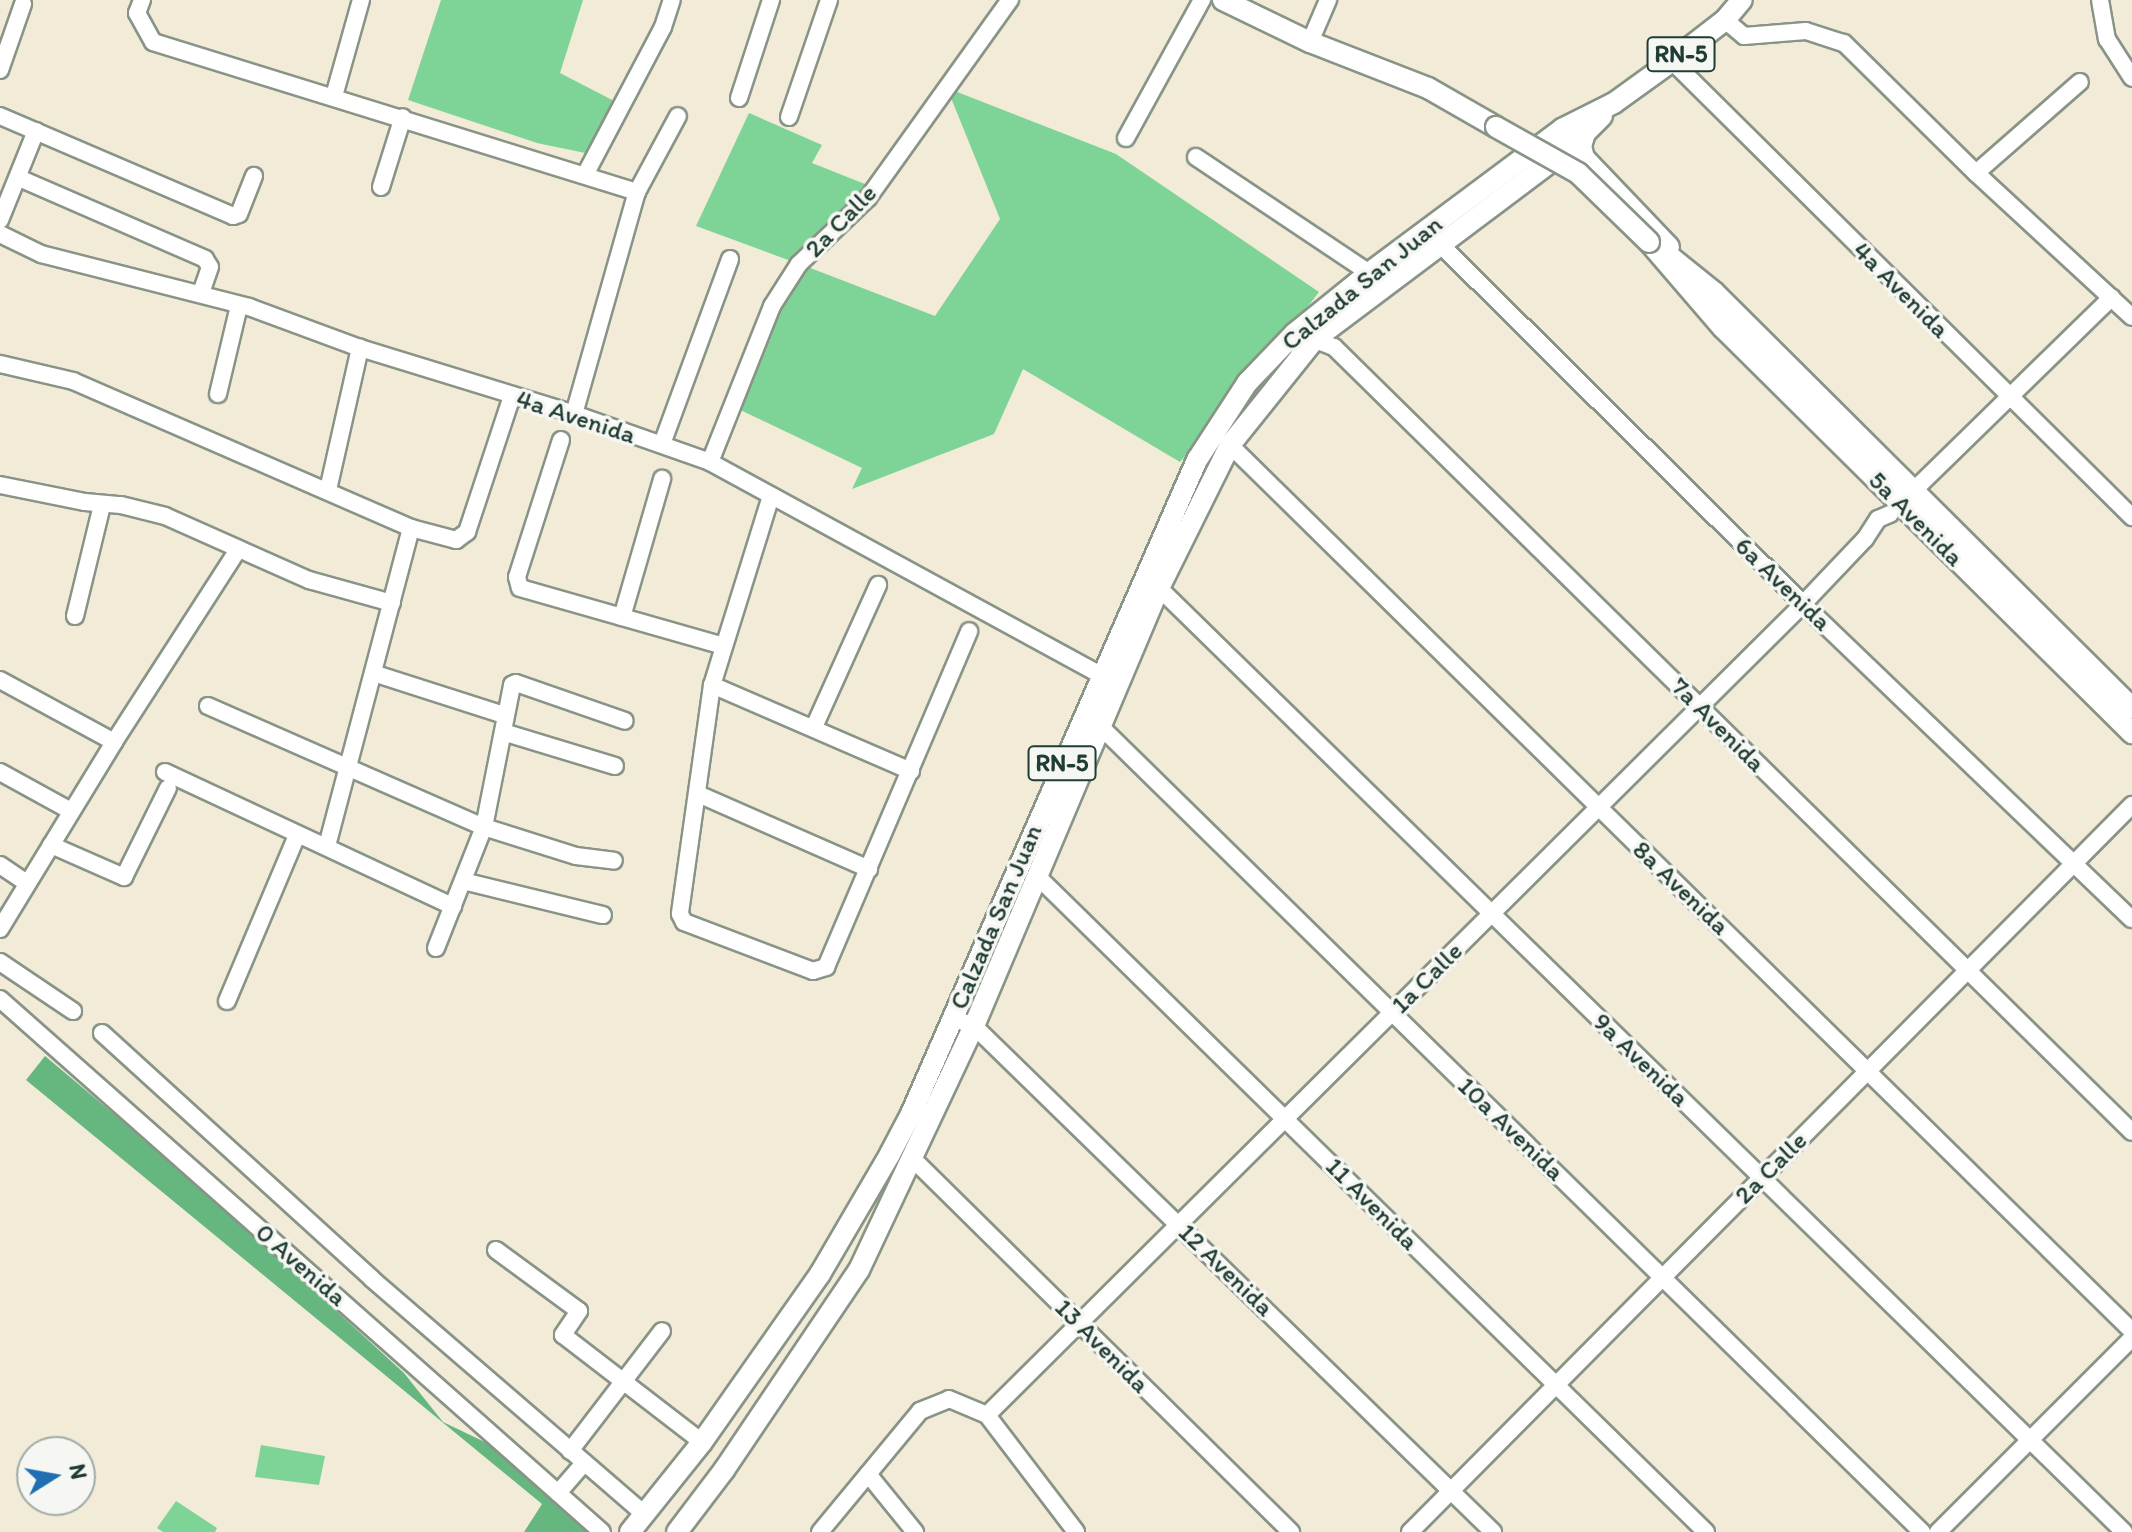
<!DOCTYPE html>
<style>
body{margin:0}
#map{position:relative;width:2132px;height:1532px;overflow:hidden;background:#f1ebd8;font-family:Itim,sans-serif}
div>[style]{position:absolute}
.green>*{inset:0;background:#7ed497}
.forest>*{inset:0;background:#66b680}
.roads{filter:drop-shadow(2px 0 #889486) drop-shadow(-2px 0 #889486) drop-shadow(0 2px #889486) drop-shadow(0 -2px #889486)}
.minor>*{height:16px;margin:-8px;padding:0 8px;transform-origin:8px;border-radius:8px;background:#fff}
.major>*{height:20px;margin:-10px;padding:0 10px;transform-origin:10px;border-radius:10px;background:#fff}
.bridges{filter:drop-shadow(2px 0 #889486) drop-shadow(-2px 0 #889486) drop-shadow(0 2px #889486) drop-shadow(0 -2px #889486)}
.major-bridge>*{height:20px;margin:-10px;padding:0 10px;transform-origin:10px;border-radius:10px;background:#fff}
span{translate:-50% -50%;white-space:nowrap;text-align:center;line-height:1.15;-webkit-text-stroke:7px #f6f6f2;paint-order:stroke}
.shield-label span{padding:2px 6px;background:#f6f6f2;border:2px solid;border-radius:6px;-webkit-text-stroke-width:0}
.shield-label{font-size:24px;color:#1f3d34;font-weight:700}
.street-label{font-size:26px;color:#1f3d34}
.north{position:absolute;left:16px;top:1436px;width:80px;height:80px;box-sizing:border-box;background:#f6f6f2;border:2px solid #a0aca6;border-radius:50%;rotate:79deg;font-size:22px;font-weight:700;line-height:32px;text-align:center;color:#1f3d34}
.north::after{content:'';display:block;margin:auto;width:28px;height:36px;background:#1f6fb2;clip-path:polygon(50% 0,100% 100%,50% 72%,0 100%)}
</style>
<div id="map">
<div class="green">
<i style="clip-path:polygon(441px 0,583px 0,560px 73px,618px 103px,590px 154px,537px 143px,408px 100px)"></i>
<i style="clip-path:polygon(947px 88px,1116px 154px,1319px 292px,1258px 371px,1180px 462px,1023px 369px,994px 434px,852px 489px,862px 468px,732px 406px,799px 264px,696px 226px,749px 113px,822px 145px,812px 163px,875px 188px,800px 264px,935px 316px,1000px 219px)"></i>
<i style="clip-path:polygon(261px 1445px,325px 1456px,319px 1485px,255px 1477px)"></i>
<i style="clip-path:polygon(176px 1501px,217px 1528px,215px 1532px,163px 1532px,157px 1528px)"></i>
</div>
<div class="forest">
<i style="clip-path:polygon(45px 1056px,203px 1189px,404px 1373px,443px 1422px,491px 1445px,581px 1521px,586px 1532px,524px 1532px,542px 1504px,26px 1080px)"></i>
</div>
<div class="roads">
<div class="minor">
<i style="left:142px;top:0;width:14px;rotate:111deg"></i>
<i style="left:137px;top:13px;width:33px;rotate:61deg"></i>
<i style="left:153px;top:42px;width:507px;rotate:17.22deg"></i>
<i style="left:2100px;top:0;width:40px;rotate:80deg"></i>
<i style="left:2107px;top:39px;width:46px;rotate:57.3deg"></i>
<i style="left:1725px;top:20px;width:25px;rotate:40deg"></i>
<i style="left:1744px;top:36px;width:62px;rotate:-4.6deg"></i>
<i style="left:1806px;top:31px;width:40px;rotate:18deg"></i>
<i style="left:1844px;top:43px;width:185px;rotate:44.6deg"></i>
<i style="left:1976px;top:173px;width:212px;rotate:42.7deg"></i>
<i style="left:1310px;top:42px;width:46px;rotate:-66.8deg"></i>
<i style="left:1672px;top:61px;width:648px;rotate:44.75deg"></i>
<i style="left:0;top:70px;width:70px;rotate:-70.8deg"></i>
<i style="left:334px;top:96px;width:100px;rotate:-74.3deg"></i>
<i style="left:739px;top:98px;width:103px;rotate:-71.9deg"></i>
<i style="left:0;top:116px;width:254px;rotate:23.2deg"></i>
<i style="left:233px;top:216px;width:6px;rotate:-18deg"></i>
<i style="left:239px;top:214px;width:41px;rotate:-68.5deg"></i>
<i style="left:789px;top:117px;width:124px;rotate:-71.1deg"></i>
<i style="left:1126px;top:138px;width:158px;rotate:-61.2deg"></i>
<i style="left:1196px;top:157px;width:208px;rotate:33.8deg"></i>
<i style="left:1976px;top:173px;width:138px;rotate:-41.2deg"></i>
<i style="left:585px;top:175px;width:167px;rotate:-62.2deg"></i>
<i style="left:663px;top:27px;width:28px;rotate:-72deg"></i>
<i style="left:19px;top:178px;width:203px;rotate:23.5deg"></i>
<i style="left:205px;top:259px;width:9px;rotate:58deg"></i>
<i style="left:210px;top:267px;width:28px;rotate:109deg"></i>
<i style="left:381px;top:187px;width:73px;rotate:-72.6deg"></i>
<i style="left:0;top:220px;width:96px;rotate:-68deg"></i>
<i style="left:0;top:234px;width:46px;rotate:26deg"></i>
<i style="left:41px;top:254px;width:215px;rotate:14.3deg"></i>
<i style="left:249px;top:307px;width:118px;rotate:20.3deg"></i>
<i style="left:360px;top:348px;width:224px;rotate:17.1deg"></i>
<i style="left:574px;top:414px;width:144px;rotate:19.4deg"></i>
<i style="left:710px;top:462px;width:459px;rotate:28.6deg"></i>
<i style="left:1439px;top:243px;width:513px;rotate:44.76deg"></i>
<i style="left:1803px;top:604px;width:455px;rotate:43.8deg"></i>
<i style="left:1305px;top:336px;width:31px;rotate:21deg"></i>
<i style="left:1334px;top:347px;width:1119px;rotate:44.53deg"></i>
<i style="left:0;top:364px;width:75px;rotate:13.1deg"></i>
<i style="left:73px;top:381px;width:369px;rotate:23.5deg"></i>
<i style="left:411px;top:528px;width:47px;rotate:14.9deg"></i>
<i style="left:456px;top:540px;width:14px;rotate:-36deg"></i>
<i style="left:467px;top:532px;width:143px;rotate:-71.7deg"></i>
<i style="left:218px;top:394px;width:90px;rotate:-76.6deg"></i>
<i style="left:574px;top:414px;width:231px;rotate:-74.2deg"></i>
<i style="left:637px;top:192px;width:86px;rotate:-61.7deg"></i>
<i style="left:561px;top:440px;width:144px;rotate:107.8deg"></i>
<i style="left:517px;top:577px;width:11px;rotate:75deg"></i>
<i style="left:520px;top:588px;width:212px;rotate:15.9deg"></i>
<i style="left:662px;top:444px;width:197px;rotate:-69.8deg"></i>
<i style="left:1230px;top:445px;width:1264px;rotate:44.49deg"></i>
<i style="left:710px;top:462px;width:168px;rotate:-68.3deg"></i>
<i style="left:772px;top:306px;width:50px;rotate:-57.3deg"></i>
<i style="left:799px;top:264px;width:95px;rotate:-43.7deg"></i>
<i style="left:868px;top:198px;width:244px;rotate:-54.4deg"></i>
<i style="left:0;top:485px;width:87px;rotate:11.3deg"></i>
<i style="left:85px;top:502px;width:36px;rotate:5deg"></i>
<i style="left:121px;top:505px;width:45px;rotate:14deg"></i>
<i style="left:165px;top:516px;width:158px;rotate:24deg"></i>
<i style="left:309px;top:580px;width:86px;rotate:15.5deg"></i>
<i style="left:328px;top:490px;width:146px;rotate:-77.3deg"></i>
<i style="left:771px;top:496px;width:198px;rotate:107.3deg"></i>
<i style="left:712px;top:685px;width:231px;rotate:98deg"></i>
<i style="left:680px;top:914px;width:9px;rotate:63deg"></i>
<i style="left:684px;top:922px;width:138px;rotate:20.8deg"></i>
<i style="left:813px;top:971px;width:14px;rotate:-17deg"></i>
<i style="left:826px;top:967px;width:365px;rotate:-66.9deg"></i>
<i style="left:1907px;top:497px;width:286px;rotate:-44.3deg"></i>
<i style="left:1159px;top:588px;width:1350px;rotate:44.37deg"></i>
<i style="left:75px;top:616px;width:114px;rotate:-76.3deg"></i>
<i style="left:622px;top:617px;width:144px;rotate:-73.8deg"></i>
<i style="left:373px;top:673px;width:138px;rotate:17.8deg"></i>
<i style="left:0;top:680px;width:130px;rotate:28.5deg"></i>
<i style="left:712px;top:685px;width:217px;rotate:23.4deg"></i>
<i style="left:208px;top:706px;width:301px;rotate:23.7deg"></i>
<i style="left:484px;top:827px;width:96px;rotate:17.5deg"></i>
<i style="left:576px;top:856px;width:38px;rotate:7deg"></i>
<i style="left:1099px;top:725px;width:1153px;rotate:44.44deg"></i>
<i style="left:814px;top:727px;width:156px;rotate:-65.7deg"></i>
<i style="left:503px;top:732px;width:117px;rotate:16.9deg"></i>
<i style="left:0;top:772px;width:81px;rotate:28.8deg"></i>
<i style="left:165px;top:772px;width:318px;rotate:25deg"></i>
<i style="left:698px;top:794px;width:187px;rotate:23.7deg"></i>
<i style="left:51px;top:845px;width:80px;rotate:23.7deg"></i>
<i style="left:124px;top:877px;width:99px;rotate:-63.7deg"></i>
<i style="left:327px;top:846px;width:329px;rotate:-75.2deg"></i>
<i style="left:0;top:865px;width:32px;rotate:34deg"></i>
<i style="left:1037px;top:876px;width:937px;rotate:44.44deg"></i>
<i style="left:463px;top:881px;width:144px;rotate:13.7deg"></i>
<i style="left:0;top:929px;width:219px;rotate:-58.6deg"></i>
<i style="left:114px;top:742px;width:227px;rotate:-57.2deg"></i>
<i style="left:436px;top:948px;width:130px;rotate:-68.4deg"></i>
<i style="left:484px;top:827px;width:145px;rotate:-78.8deg"></i>
<i style="left:512px;top:685px;width:4px;rotate:-27deg"></i>
<i style="left:516px;top:683px;width:115px;rotate:19.2deg"></i>
<i style="left:0;top:962px;width:88px;rotate:33.9deg"></i>
<i style="left:0;top:999px;width:804px;rotate:41.52deg"></i>
<i style="left:227px;top:1001px;width:180px;rotate:-67.1deg"></i>
<i style="left:953px;top:1018px;width:22px;rotate:21deg"></i>
<i style="left:974px;top:1026px;width:725px;rotate:44.27deg"></i>
<i style="left:102px;top:1033px;width:365px;rotate:42.3deg"></i>
<i style="left:372px;top:1279px;width:359px;rotate:40.8deg"></i>
<i style="left:914px;top:1160px;width:530px;rotate:44.62deg"></i>
<i style="left:496px;top:1250px;width:103px;rotate:36.3deg"></i>
<i style="left:579px;top:1311px;width:29px;rotate:124deg"></i>
<i style="left:563px;top:1335px;width:175px;rotate:37.6deg"></i>
<i style="left:987px;top:1415px;width:1150px;rotate:-44.82deg"></i>
<i style="left:1803px;top:604px;width:90px;rotate:-46.4deg"></i>
<i style="left:1865px;top:539px;width:24px;rotate:-57deg"></i>
<i style="left:1878px;top:519px;width:13px;rotate:-23deg"></i>
<i style="left:570px;top:1451px;width:151px;rotate:-52.5deg"></i>
<i style="left:868px;top:1474px;width:75px;rotate:51deg"></i>
<i style="left:558px;top:1493px;width:40px;rotate:-49deg"></i>
<i style="left:820px;top:1532px;width:157px;rotate:-50.4deg"></i>
<i style="left:920px;top:1411px;width:31px;rotate:-22deg"></i>
<i style="left:949px;top:1399px;width:41px;rotate:22.8deg"></i>
<i style="left:987px;top:1415px;width:147px;rotate:52.7deg"></i>
<i style="left:1410px;top:1532px;width:1025px;rotate:-45.2deg"></i>
<i style="left:1938px;top:1532px;width:274px;rotate:-45deg"></i>
</div>
<div class="major">
<i style="left:1223px;top:0;width:97px;rotate:25.8deg"></i>
<i style="left:1310px;top:42px;width:127px;rotate:21.3deg"></i>
<i style="left:1428px;top:88px;width:78px;rotate:29.8deg"></i>
<i style="left:1585px;top:133px;width:14px;rotate:107deg"></i>
<i style="left:1581px;top:146px;width:12px;rotate:76deg"></i>
<i style="left:1584px;top:158px;width:123px;rotate:46.3deg"></i>
<i style="left:1649px;top:242px;width:113px;rotate:49.3deg"></i>
<i style="left:1723px;top:328px;width:576px;rotate:44.72deg"></i>
<i style="left:1673px;top:259px;width:53px;rotate:38.8deg"></i>
<i style="left:1714px;top:292px;width:590px;rotate:44.86deg"></i>
<i style="left:630px;top:1532px;width:115px;rotate:-51.3deg"></i>
<i style="left:702px;top:1442px;width:205px;rotate:-54.9deg"></i>
<i style="left:820px;top:1274px;width:139px;rotate:-59.7deg"></i>
<i style="left:890px;top:1154px;width:45px;rotate:-62.3deg"></i>
<i style="left:911px;top:1114px;width:714px;rotate:-66.38deg"></i>
<i style="left:1197px;top:460px;width:92px;rotate:-57deg"></i>
<i style="left:1247px;top:383px;width:69px;rotate:-46.2deg"></i>
<i style="left:1295px;top:333px;width:95px;rotate:-39deg"></i>
<i style="left:1369px;top:273px;width:241px;rotate:-36.7deg"></i>
<i style="left:1562px;top:129px;width:58px;rotate:-26.6deg"></i>
<i style="left:1614px;top:103px;width:72px;rotate:-35.9deg"></i>
<i style="left:1672px;top:61px;width:67px;rotate:-37.7deg"></i>
<i style="left:1725px;top:20px;width:26px;rotate:-50deg"></i>
<i style="left:677px;top:1532px;width:78px;rotate:-52.8deg"></i>
<i style="left:724px;top:1470px;width:241px;rotate:-56deg"></i>
<i style="left:859px;top:1270px;width:270px;rotate:-64.8deg"></i>
<i style="left:974px;top:1026px;width:475px;rotate:-67.1deg"></i>
<i style="left:1159px;top:588px;width:160px;rotate:-63.6deg"></i>
<i style="left:1230px;top:445px;width:136px;rotate:-51.3deg"></i>
<i style="left:1315px;top:339px;width:323px;rotate:-36.9deg"></i>
<i style="left:1573px;top:145px;width:41px;rotate:-45deg"></i>
</div>
</div>
<div class="bridges">
<div class="major-bridge">
<i style="left:1496px;top:127px;width:94px;rotate:29.3deg"></i>
<i style="left:1578px;top:173px;width:99px;rotate:44.2deg"></i>
</div>
</div>
<div class="shield-label">
<span style="left:1681px;top:54px">RN-5</span>
<span style="left:1062px;top:763px">RN-5</span>
</div>
<div class="street-label">
<span style="left:841px;top:221px;rotate:-46deg">2a Calle</span>
<span style="left:1362px;top:283px;rotate:-39deg">Calzada San Juan</span>
<span style="left:1901px;top:290px;rotate:45deg">4a Avenida</span>
<span style="left:576px;top:417px;rotate:18deg">4a Avenida</span>
<span style="left:1916px;top:519px;rotate:45deg">5a Avenida</span>
<span style="left:1783px;top:584px;rotate:44deg">6a Avenida</span>
<span style="left:1718px;top:725px;rotate:45deg">7a Avenida</span>
<span style="left:1681px;top:888px;rotate:44deg">8a Avenida</span>
<span style="left:996px;top:917px;rotate:-67deg">Calzada San Juan</span>
<span style="left:1427px;top:978px;rotate:-45deg">1a Calle</span>
<span style="left:1641px;top:1060px;rotate:44deg">9a Avenida</span>
<span style="left:1511px;top:1129px;rotate:44deg">10a Avenida</span>
<span style="left:1771px;top:1168px;rotate:-45deg">2a Calle</span>
<span style="left:1372px;top:1204px;rotate:45deg">11 Avenida</span>
<span style="left:301px;top:1265px;rotate:41deg">0 Avenida</span>
<span style="left:1226px;top:1270px;rotate:44deg">12 Avenida</span>
<span style="left:1102px;top:1346px;rotate:45deg">13 Avenida</span>
</div>
<div class="north">N</div>
</div>
